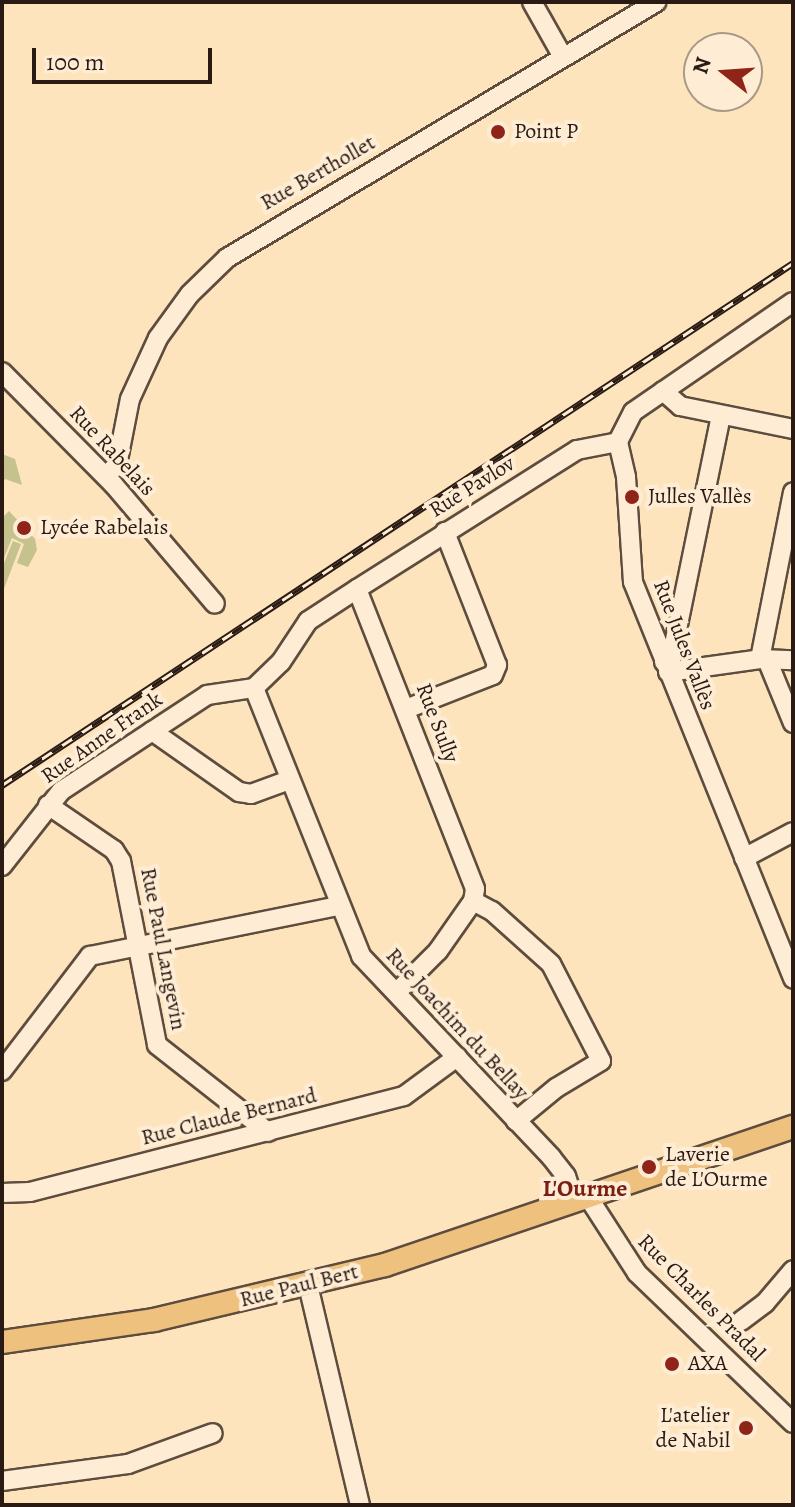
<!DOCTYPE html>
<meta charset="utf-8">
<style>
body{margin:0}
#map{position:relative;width:795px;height:1507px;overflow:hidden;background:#fde4bd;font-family:Alegreya,serif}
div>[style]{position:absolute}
.green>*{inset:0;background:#c5c28d}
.roads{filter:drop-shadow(2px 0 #5e4c3e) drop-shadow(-2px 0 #5e4c3e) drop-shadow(0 2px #5e4c3e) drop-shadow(0 -2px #5e4c3e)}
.minor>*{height:18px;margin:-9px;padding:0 9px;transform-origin:9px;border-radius:9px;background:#feedd4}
.major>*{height:22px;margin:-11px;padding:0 11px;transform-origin:11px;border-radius:11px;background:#eec27e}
.rail>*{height:7px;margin-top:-3.5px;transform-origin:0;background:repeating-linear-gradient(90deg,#feedd4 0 12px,#291a14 0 24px);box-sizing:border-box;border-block:2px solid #291a14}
.dots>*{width:22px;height:22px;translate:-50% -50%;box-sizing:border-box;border:4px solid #feedd4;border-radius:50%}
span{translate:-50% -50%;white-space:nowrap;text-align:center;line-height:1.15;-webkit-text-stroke:8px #feedd4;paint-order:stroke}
.poi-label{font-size:22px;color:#291a14}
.left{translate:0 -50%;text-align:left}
.right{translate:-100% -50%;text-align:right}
.street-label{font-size:22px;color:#291a14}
.neighbourhood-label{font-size:24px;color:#7a1f14;font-weight:700}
.frame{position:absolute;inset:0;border:4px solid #291a14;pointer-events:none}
.north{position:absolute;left:683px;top:32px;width:80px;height:80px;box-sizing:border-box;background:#feedd4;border:2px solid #a99987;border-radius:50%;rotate:287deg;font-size:22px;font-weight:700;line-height:32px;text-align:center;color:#291a14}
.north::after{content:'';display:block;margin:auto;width:28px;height:36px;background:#8f2418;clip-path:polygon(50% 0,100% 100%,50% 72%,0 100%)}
.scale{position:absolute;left:32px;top:48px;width:180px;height:36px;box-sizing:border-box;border:4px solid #291a14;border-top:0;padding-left:10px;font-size:24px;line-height:28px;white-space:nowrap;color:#291a14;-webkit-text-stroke:6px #feedd4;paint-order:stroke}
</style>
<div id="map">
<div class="green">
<i style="clip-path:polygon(2px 454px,15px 459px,22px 485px,5px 479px,2px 485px)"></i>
<i style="clip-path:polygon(9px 511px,35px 539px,37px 550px,28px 567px,17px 563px,24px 544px,12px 538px,2px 563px,2px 518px)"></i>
<i style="clip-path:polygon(13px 541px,21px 544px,2px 594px,2px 568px)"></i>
</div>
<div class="roads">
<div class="minor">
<i style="left:532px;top:2px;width:63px;rotate:60.6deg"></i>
<i style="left:793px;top:302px;width:194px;rotate:145.5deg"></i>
<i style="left:633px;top:412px;width:34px;rotate:117deg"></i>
<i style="left:618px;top:442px;width:36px;rotate:77deg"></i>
<i style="left:626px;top:477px;width:105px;rotate:86.2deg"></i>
<i style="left:633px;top:582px;width:428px;rotate:68deg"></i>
<i style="left:2px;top:372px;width:158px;rotate:45.3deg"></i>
<i style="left:113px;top:484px;width:157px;rotate:49.6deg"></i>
<i style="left:663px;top:391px;width:23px;rotate:41deg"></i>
<i style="left:680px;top:406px;width:115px;rotate:11.5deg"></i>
<i style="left:106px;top:476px;width:16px;rotate:-45deg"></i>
<i style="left:117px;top:465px;width:67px;rotate:-78.9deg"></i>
<i style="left:130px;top:399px;width:67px;rotate:-65.3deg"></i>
<i style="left:158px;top:338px;width:54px;rotate:-54deg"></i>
<i style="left:190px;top:294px;width:52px;rotate:-44.2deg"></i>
<i style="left:227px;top:258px;width:500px;rotate:-30.8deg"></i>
<i style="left:357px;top:589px;width:260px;rotate:-32.3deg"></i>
<i style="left:577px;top:450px;width:42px;rotate:-11deg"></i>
<i style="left:760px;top:659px;width:33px;rotate:2deg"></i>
<i style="left:664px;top:662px;width:8px;rotate:-23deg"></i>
<i style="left:671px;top:659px;width:248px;rotate:-78.4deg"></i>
<i style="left:768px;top:662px;width:66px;rotate:67.7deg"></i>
<i style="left:668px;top:672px;width:93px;rotate:-8deg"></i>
<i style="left:760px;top:659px;width:170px;rotate:-78.8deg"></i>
<i style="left:254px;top:688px;width:289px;rotate:68.2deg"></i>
<i style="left:361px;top:956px;width:277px;rotate:46.6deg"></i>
<i style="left:551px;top:1157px;width:24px;rotate:52deg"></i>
<i style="left:566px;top:1176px;width:26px;rotate:72deg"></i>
<i style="left:406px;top:709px;width:93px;rotate:-21.3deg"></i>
<i style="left:493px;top:675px;width:11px;rotate:-68deg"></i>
<i style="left:497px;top:665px;width:143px;rotate:-111.4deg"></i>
<i style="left:152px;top:731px;width:106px;rotate:35deg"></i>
<i style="left:239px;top:792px;width:12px;rotate:9deg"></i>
<i style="left:251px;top:794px;width:40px;rotate:-20.2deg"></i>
<i style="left:48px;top:805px;width:80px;rotate:34.3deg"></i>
<i style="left:114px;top:850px;width:13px;rotate:58deg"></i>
<i style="left:121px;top:861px;width:187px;rotate:78.9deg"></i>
<i style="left:157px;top:1045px;width:141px;rotate:38.1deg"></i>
<i style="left:744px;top:858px;width:55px;rotate:-28deg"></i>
<i style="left:2px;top:866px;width:95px;rotate:-51.8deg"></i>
<i style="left:61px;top:791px;width:175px;rotate:-33.3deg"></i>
<i style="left:207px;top:695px;width:48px;rotate:-8.5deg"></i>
<i style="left:254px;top:688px;width:37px;rotate:-44deg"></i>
<i style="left:281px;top:662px;width:49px;rotate:-56.6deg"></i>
<i style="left:308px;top:621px;width:59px;rotate:-33.1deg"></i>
<i style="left:357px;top:589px;width:322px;rotate:68.5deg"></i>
<i style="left:475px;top:889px;width:12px;rotate:99deg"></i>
<i style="left:473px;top:901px;width:61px;rotate:125deg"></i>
<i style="left:438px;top:951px;width:59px;rotate:135deg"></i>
<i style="left:473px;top:901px;width:21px;rotate:28deg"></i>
<i style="left:492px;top:911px;width:79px;rotate:41.9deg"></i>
<i style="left:551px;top:964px;width:109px;rotate:62.7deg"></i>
<i style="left:601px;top:1061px;width:52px;rotate:149deg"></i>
<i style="left:556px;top:1088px;width:52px;rotate:140.5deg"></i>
<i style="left:2px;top:1071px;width:145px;rotate:-52.6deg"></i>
<i style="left:90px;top:956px;width:254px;rotate:-11.4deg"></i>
<i style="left:2px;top:1193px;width:28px;rotate:-2deg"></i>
<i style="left:30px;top:1192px;width:386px;rotate:-14.4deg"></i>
<i style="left:404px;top:1096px;width:66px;rotate:-36.3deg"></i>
<i style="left:588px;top:1197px;width:90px;rotate:57.2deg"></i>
<i style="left:637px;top:1273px;width:216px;rotate:43.9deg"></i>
<i style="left:308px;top:1285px;width:226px;rotate:76.7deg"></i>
<i style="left:741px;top:1321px;width:30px;rotate:-37deg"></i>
<i style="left:765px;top:1303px;width:43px;rotate:-49.7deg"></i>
<i style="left:2px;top:1481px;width:127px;rotate:-7.7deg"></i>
<i style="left:128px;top:1464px;width:90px;rotate:-20deg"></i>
</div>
<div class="major">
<i style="left:2px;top:1342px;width:154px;rotate:-8.2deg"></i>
<i style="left:154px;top:1320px;width:237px;rotate:-13.4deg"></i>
<i style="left:385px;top:1265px;width:431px;rotate:-18.7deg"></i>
</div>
</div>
<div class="rail">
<i style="left:2px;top:785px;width:948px;rotate:-33.42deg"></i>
</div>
<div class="dots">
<i style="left:498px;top:132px;background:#8f2418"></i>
<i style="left:632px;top:497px;background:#8f2418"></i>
<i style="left:24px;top:528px;background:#8f2418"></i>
<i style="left:649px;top:1167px;background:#8f2418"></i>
<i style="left:672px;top:1364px;background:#8f2418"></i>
<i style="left:746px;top:1428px;background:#8f2418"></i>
</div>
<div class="poi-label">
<span class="left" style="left:514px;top:132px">Point P</span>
<span class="left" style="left:648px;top:497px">Julles Vallès</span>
<span class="left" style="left:40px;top:528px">Lycée Rabelais</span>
<span class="left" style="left:665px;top:1167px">Laverie<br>de L'Ourme</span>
<span class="left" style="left:688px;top:1364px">AXA</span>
<span class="right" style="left:730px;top:1428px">L'atelier<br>de Nabil</span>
</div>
<div class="street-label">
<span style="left:318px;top:173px;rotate:-30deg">Rue Berthollet</span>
<span style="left:112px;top:451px;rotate:47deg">Rue Rabelais</span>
<span style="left:472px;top:487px;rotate:-32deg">Rue Pavlov</span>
<span style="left:684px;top:645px;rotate:69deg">Rue Jules Vallès</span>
<span style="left:437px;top:723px;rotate:69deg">Rue Sully</span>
<span style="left:102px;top:738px;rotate:-35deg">Rue Anne Frank</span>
<span style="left:163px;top:949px;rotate:79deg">Rue Paul Langevin</span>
<span style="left:457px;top:1024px;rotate:47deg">Rue Joachim du Bellay</span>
<span style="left:229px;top:1117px;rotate:-14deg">Rue Claude Bernard</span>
<span style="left:299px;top:1286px;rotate:-14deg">Rue Paul Bert</span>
<span style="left:701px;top:1298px;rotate:45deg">Rue Charles Pradal</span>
</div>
<div class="neighbourhood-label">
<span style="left:585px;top:1189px">L'Ourme</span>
</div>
<div class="frame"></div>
<div class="north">N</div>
<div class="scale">100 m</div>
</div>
